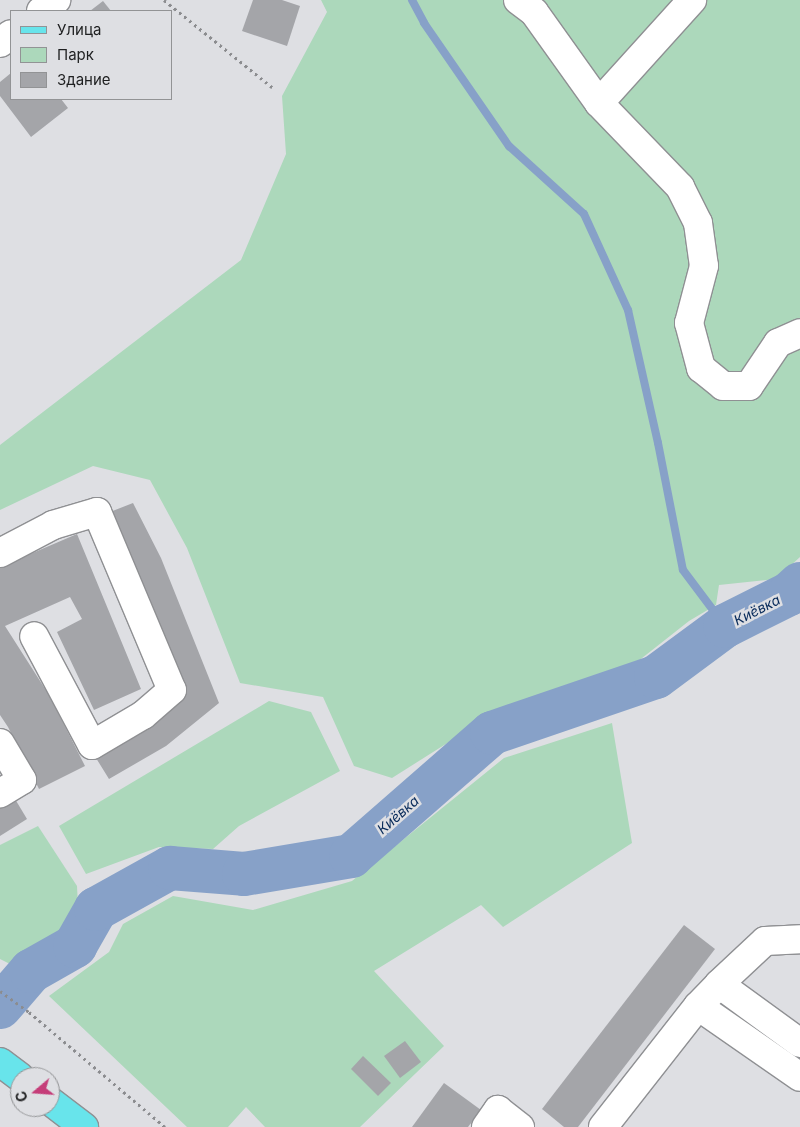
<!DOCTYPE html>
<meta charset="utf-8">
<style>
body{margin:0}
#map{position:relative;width:800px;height:1127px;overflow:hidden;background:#dedfe3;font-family:Inter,sans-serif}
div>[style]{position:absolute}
.green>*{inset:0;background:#acd8bb}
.stream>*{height:8px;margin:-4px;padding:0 4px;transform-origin:4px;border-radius:4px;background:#87a1c8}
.river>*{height:44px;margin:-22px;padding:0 22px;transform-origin:22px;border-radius:22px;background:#87a1c8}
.building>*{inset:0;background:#a4a5a9}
.path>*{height:3px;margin-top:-1.5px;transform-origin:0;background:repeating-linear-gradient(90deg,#8b8c8f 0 2.5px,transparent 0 6.5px)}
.roads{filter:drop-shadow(1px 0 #8f9093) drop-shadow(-1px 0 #8f9093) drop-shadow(0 1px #8f9093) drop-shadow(0 -1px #8f9093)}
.minor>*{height:28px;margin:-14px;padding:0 14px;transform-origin:14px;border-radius:14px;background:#fff}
.major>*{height:28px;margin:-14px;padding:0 14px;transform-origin:14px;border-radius:14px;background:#68e4eb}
span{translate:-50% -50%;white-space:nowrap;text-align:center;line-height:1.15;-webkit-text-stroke:5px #dedfe3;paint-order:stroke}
.water-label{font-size:14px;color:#062959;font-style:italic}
.legend{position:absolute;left:10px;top:10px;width:162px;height:90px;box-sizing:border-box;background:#dedfe3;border:1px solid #929395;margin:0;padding:6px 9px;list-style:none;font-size:15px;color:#1f2021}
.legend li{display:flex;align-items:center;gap:10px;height:25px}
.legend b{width:25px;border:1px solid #929395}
.north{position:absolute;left:10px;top:1067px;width:50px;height:50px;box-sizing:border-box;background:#dedfe3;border:1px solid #929395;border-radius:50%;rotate:252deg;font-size:14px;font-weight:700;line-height:20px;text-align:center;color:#1f2021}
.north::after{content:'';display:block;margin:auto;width:18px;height:22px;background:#c53d79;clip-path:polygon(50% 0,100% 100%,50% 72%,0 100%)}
</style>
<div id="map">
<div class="green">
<i style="clip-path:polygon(321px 0,800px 0,800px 557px,776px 579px,719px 585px,716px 605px,689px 621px,637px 662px,498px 711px,392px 778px,354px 766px,323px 697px,240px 683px,187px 548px,150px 480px,93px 466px,0 510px,0 445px,241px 260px,286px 154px,282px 96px,327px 12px)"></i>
<i style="clip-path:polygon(269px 701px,311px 712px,340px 771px,239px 826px,213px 849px,159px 847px,86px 874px,59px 826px)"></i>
<i style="clip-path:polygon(612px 723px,632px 843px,503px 927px,481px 905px,374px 971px,444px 1046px,360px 1127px,265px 1127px,246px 1107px,228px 1127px,187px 1127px,49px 996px,109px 952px,123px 924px,173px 896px,253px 910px,352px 881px,504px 758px)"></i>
<i style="clip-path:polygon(38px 826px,77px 886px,78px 906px,65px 940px,10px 964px,0 959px,0 845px)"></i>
</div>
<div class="stream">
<i style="left:412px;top:0;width:26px;rotate:62deg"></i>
<i style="left:424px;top:23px;width:150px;rotate:55.4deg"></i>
<i style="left:509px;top:146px;width:101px;rotate:42.2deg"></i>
<i style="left:584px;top:214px;width:106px;rotate:65.4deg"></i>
<i style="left:628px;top:310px;width:136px;rotate:77.3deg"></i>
<i style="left:658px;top:443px;width:129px;rotate:78.9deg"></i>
<i style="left:683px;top:570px;width:70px;rotate:53.1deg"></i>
</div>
<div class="river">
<i style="left:0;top:1007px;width:48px;rotate:-49.3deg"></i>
<i style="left:31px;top:971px;width:51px;rotate:-29.6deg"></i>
<i style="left:75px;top:946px;width:43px;rotate:-60.4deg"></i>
<i style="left:96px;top:909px;width:85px;rotate:-29deg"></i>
<i style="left:170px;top:868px;width:74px;rotate:4.6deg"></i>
<i style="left:244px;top:874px;width:109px;rotate:-9.5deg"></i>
<i style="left:351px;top:856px;width:187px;rotate:-41.1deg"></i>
<i style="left:492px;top:733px;width:173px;rotate:-18.9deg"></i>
<i style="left:656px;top:677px;width:86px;rotate:-36.5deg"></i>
<i style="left:725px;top:626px;width:72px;rotate:-26.6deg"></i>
<i style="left:789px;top:594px;width:15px;rotate:-42deg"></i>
</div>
<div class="building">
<i style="clip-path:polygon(253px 0,282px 0,300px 6px,287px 46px,242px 31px)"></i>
<i style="clip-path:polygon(103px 1px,111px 11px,90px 11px)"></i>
<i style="clip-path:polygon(11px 73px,11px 99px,61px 99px,68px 108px,31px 137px,0 96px,0 82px)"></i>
<i style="clip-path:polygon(133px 503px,161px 558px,219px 703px,166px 746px,109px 779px,96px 758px,148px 723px,187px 689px,145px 603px,110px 512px)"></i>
<i style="clip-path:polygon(77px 534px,141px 689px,94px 710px,57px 632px,82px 619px,70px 597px,5px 626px,49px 695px,85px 766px,39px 789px,8px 727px,0 715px,0 567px)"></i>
<i style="clip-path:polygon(12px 794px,27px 819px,0 836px,0 801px)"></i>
<i style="clip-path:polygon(684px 925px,715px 949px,578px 1127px,564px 1127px,542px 1109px)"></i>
<i style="clip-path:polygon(405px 1041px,421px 1062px,400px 1078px,384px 1056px)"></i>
<i style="clip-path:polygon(363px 1056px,391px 1083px,378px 1096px,351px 1069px)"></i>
<i style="clip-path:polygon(444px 1083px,481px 1110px,468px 1127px,412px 1127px)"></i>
</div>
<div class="path">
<i style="left:164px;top:0;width:139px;rotate:38.9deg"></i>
<i style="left:0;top:991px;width:36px;rotate:36deg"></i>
<i style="left:29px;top:1012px;width:178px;rotate:40.2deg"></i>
</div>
<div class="roads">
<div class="minor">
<i style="left:518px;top:0;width:20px;rotate:37deg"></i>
<i style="left:534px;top:12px;width:112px;rotate:54.5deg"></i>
<i style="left:599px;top:103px;width:117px;rotate:46deg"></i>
<i style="left:680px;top:187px;width:40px;rotate:63.4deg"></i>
<i style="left:698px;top:223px;width:43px;rotate:82.1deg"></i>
<i style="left:704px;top:266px;width:59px;rotate:104.7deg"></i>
<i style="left:689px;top:323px;width:47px;rotate:75.1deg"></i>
<i style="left:701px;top:368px;width:28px;rotate:39deg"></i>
<i style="left:723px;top:386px;width:26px"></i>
<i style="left:749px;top:386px;width:52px;rotate:-56deg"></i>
<i style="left:778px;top:343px;width:24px;rotate:-24deg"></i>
<i style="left:41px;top:11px;width:19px;rotate:-36deg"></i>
<i style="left:0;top:43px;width:14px;rotate:-39deg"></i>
<i style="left:599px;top:103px;width:139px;rotate:-47.9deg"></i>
<i style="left:0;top:553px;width:60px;rotate:-27.8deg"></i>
<i style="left:53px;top:525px;width:46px;rotate:-16.5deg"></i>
<i style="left:97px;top:512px;width:193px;rotate:67.2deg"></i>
<i style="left:172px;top:690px;width:38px;rotate:139deg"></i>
<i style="left:143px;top:715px;width:59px;rotate:149.5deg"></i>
<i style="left:92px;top:745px;width:123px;rotate:-118deg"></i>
<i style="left:0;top:743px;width:43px;rotate:59.3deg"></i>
<i style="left:22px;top:780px;width:26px;rotate:149deg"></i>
<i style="left:719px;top:984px;width:63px;rotate:-43.1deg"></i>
<i style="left:765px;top:941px;width:35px;rotate:-3deg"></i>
<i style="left:698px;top:1006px;width:124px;rotate:34.8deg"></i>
<i style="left:486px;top:1127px;width:21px;rotate:-55deg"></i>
<i style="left:498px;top:1110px;width:28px;rotate:38deg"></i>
<i style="left:603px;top:1127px;width:154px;rotate:-51.9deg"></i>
<i style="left:698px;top:1006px;width:30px;rotate:-46deg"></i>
<i style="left:719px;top:984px;width:100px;rotate:36.1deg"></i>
</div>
<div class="major">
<i style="left:0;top:1062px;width:25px;rotate:37deg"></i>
<i style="left:50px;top:1101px;width:43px;rotate:37.4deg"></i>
</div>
</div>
<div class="water-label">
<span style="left:757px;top:610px;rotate:-27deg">Киёвка</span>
<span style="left:398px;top:815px;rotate:-41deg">Киёвка</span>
</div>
<ul class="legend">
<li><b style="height:6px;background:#68e4eb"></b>Улица</li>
<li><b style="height:14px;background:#acd8bb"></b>Парк</li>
<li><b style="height:14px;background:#a4a5a9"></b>Здание</li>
</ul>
<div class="north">С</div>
</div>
